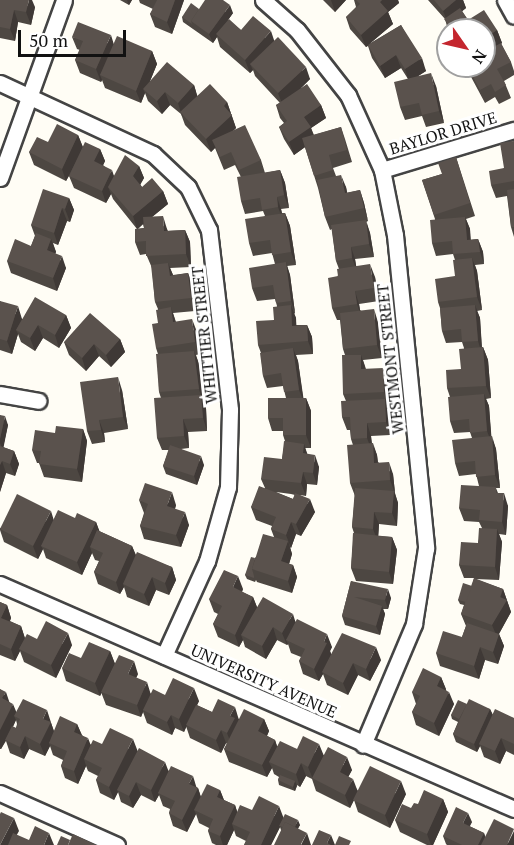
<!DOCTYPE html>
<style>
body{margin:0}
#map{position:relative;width:514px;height:845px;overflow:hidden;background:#fffdf5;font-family:"PT Serif",serif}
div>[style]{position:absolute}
.roads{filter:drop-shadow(2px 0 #444) drop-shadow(-2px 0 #444) drop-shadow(0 2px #444) drop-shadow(0 -2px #444)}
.minor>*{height:15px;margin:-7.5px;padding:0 7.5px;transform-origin:7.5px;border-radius:7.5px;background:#fff}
.wall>*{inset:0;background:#4d4742}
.shaded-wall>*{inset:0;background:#3f3936}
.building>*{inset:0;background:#5a524d}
span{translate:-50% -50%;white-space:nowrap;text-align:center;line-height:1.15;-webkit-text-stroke:6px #fff;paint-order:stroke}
.street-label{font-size:16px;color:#111}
.north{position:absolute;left:436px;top:18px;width:60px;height:60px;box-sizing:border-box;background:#fff;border:2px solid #a0a0a0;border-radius:50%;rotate:124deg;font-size:16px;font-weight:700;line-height:24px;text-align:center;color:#111}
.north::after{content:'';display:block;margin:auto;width:21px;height:27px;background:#c4262e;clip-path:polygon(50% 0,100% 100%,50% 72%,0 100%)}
.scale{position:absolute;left:18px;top:30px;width:108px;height:27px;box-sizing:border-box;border:3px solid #111;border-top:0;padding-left:8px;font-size:18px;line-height:21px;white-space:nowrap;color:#111;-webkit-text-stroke:4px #fff;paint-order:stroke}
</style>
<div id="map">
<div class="roads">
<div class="minor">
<i style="left:263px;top:0;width:45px;rotate:41.4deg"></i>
<i style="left:297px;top:30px;width:83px;rotate:51.9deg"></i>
<i style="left:348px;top:95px;width:82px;rotate:65.6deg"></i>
<i style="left:382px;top:170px;width:66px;rotate:78.7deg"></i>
<i style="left:395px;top:235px;width:315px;rotate:84.3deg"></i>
<i style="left:426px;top:548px;width:77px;rotate:99deg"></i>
<i style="left:414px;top:624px;width:131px;rotate:112.9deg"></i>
<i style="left:505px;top:0;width:18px;rotate:61deg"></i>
<i style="left:0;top:83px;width:169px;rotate:24.9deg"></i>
<i style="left:153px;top:154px;width:48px;rotate:43.3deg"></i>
<i style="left:188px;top:187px;width:48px;rotate:64deg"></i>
<i style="left:209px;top:230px;width:181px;rotate:83.3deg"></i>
<i style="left:230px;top:410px;width:77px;rotate:91.5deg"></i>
<i style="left:228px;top:487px;width:77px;rotate:105.8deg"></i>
<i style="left:207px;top:561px;width:104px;rotate:114.4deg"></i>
<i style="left:382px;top:170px;width:138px;rotate:-16.9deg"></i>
<i style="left:0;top:178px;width:189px;rotate:-70.2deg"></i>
<i style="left:0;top:394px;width:39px;rotate:10deg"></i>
<i style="left:0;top:584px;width:561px;rotate:23.64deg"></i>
<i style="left:0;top:793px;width:128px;rotate:24deg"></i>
</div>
</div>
<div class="wall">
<i style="clip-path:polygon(0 0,35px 7px,31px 25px,18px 22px,15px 41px,0 38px)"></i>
<i style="clip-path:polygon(120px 0,132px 0,129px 5px)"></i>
<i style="clip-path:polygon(139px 0,184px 0,172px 34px,155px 27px,150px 14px,153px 9px,140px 3px)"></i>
<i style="clip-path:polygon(323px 0,346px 0,335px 12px)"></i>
<i style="clip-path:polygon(354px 0,398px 0,399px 3px,388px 12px,393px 24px,369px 44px,401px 25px,426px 71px,418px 76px,436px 86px,444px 123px,426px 127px,422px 116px,405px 120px,400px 107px,408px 79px,401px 68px,385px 78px,372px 58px,368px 46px,366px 47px,350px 29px,346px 17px,356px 7px)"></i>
<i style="clip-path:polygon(428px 0,463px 0,466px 8px,462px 11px,468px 20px,497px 30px,502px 43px,501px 44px,511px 62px,514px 71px,514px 75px,504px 81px,511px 98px,499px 104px,495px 97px,485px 103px,470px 75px,467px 66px,484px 66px,484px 30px,448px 30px,445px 19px)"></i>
<i style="clip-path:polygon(199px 9px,233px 13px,228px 20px,241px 30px,274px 41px,310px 79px,301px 88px,321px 105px,326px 118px,311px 128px,314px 135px,341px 127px,345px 139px,352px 162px,333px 168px,336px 176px,346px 187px,347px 193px,360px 190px,364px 203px,368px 221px,366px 222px,370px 233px,374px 257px,355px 259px,356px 266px,375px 277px,379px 301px,359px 304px,360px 310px,378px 322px,382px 358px,363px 360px,366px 369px,388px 381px,388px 405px,387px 405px,389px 412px,390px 435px,371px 436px,372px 443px,377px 455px,378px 462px,393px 474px,395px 493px,398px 503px,397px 526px,379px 524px,378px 536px,392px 537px,397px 550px,393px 584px,356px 581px,351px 568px,354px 533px,352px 527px,355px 496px,350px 483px,353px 445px,351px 439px,350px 430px,347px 430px,342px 417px,346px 401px,343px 394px,345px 355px,343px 349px,340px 320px,337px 320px,332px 308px,339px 269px,336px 261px,332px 229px,330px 230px,325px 217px,318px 188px,305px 147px,294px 155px,284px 139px,279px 127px,284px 123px,280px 118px,276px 105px,280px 103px,255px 76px,253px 70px,250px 73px,220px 47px,217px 37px,213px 43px,183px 22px,182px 17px)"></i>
<i style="clip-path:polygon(evenodd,72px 37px,152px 51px,157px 64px,150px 81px,194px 85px,197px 96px,227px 102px,236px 128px,233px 131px,261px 160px,265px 173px,280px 170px,285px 183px,289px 208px,281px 209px,282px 213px,285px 213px,290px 226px,296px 265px,287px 266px,290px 275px,295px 313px,294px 314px,296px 318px,296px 325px,307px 325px,312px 337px,313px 354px,296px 355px,298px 361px,303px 398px,306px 398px,311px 411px,311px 448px,305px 448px,307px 454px,319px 467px,317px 485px,307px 484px,306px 496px,300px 495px,315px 512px,301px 536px,296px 534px,291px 548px,290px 547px,292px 554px,289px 564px,293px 565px,297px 577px,292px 593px,257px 582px,256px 580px,255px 582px,247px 579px,245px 575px,255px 558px,274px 537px,271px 529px,272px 526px,256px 520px,251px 507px,265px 488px,261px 479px,282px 459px,285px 441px,283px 435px,283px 431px,272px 431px,268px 418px,286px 398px,283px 386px,267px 388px,263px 376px,261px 353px,258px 345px,274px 320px,277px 306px,275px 299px,257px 301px,252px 288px,275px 264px,272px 253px,253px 256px,249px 243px,265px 216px,263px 211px,245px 214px,241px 201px,241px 177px,235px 165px,224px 170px,215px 148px,211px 152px,185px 125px,181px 114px,170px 105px,162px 114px,148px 101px,145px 93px,141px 103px,105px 88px,102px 80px,101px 82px,80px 73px,75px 60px,80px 50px,77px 49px,72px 37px,276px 492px,291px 494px,295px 495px,293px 499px,276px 492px)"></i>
<i style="clip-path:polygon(evenodd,78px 135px,83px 147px,100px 149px,105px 161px,103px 165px,114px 176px,139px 166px,144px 178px,140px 184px,142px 187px,163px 191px,168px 204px,152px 217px,167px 229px,168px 231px,185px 230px,190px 242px,191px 267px,170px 268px,173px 275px,188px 273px,193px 286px,195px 311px,173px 313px,176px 322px,197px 332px,200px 354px,196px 355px,199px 364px,203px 400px,206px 408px,207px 431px,188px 432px,189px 448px,181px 449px,204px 465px,197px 485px,166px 474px,163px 466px,169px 450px,162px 450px,157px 438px,161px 398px,159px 392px,158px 354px,156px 348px,158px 323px,158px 309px,155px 302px,152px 268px,146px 254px,140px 255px,135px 242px,137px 229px,113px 199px,111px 194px,106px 203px,74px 188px,69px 176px,66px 181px,34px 165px,29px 152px,48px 142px,78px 135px,143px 224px,144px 228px,138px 229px,143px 224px)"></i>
<i style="clip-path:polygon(514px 141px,514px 237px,511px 227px,507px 196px,496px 198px,491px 185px,504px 168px)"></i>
<i style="clip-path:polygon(456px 157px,475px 216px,466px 219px,470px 229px,470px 240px,478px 239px,483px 252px,484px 264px,475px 265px,477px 271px,482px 310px,477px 311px,480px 318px,482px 347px,483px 347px,488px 360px,491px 398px,486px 399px,489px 406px,491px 436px,496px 449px,500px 488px,496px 488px,498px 493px,508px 506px,506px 535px,499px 534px,502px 542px,499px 580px,475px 579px,503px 589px,511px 612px,499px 634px,504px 646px,498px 664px,485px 660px,479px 679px,440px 666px,436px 653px,462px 637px,466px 626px,461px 614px,464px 605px,460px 604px,458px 600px,472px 586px,474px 578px,464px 578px,459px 565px,478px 543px,482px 528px,479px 522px,464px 521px,459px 508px,479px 486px,476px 474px,459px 476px,455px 463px,472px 438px,470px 432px,454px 433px,450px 421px,450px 397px,447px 388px,461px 369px,464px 348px,462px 342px,446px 343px,442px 331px,440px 308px,438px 302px,455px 276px,455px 260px,453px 254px,436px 256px,432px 243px,435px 219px,422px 180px,442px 174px)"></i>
<i style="clip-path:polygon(69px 198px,74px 210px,70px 222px,67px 221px,58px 245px,53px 243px,56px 252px,55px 253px,66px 268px,57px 291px,11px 273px,7px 261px,31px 246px,35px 236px,31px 225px)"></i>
<i style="clip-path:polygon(0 301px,22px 319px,66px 315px,71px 328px,59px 348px,43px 338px,35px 351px,21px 342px,18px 334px,12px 354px,0 350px)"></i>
<i style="clip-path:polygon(120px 339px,125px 352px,111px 367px,99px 356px,86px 371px,69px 355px,64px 342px)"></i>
<i style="clip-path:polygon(122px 390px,128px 429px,104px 433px,105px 442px,92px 444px,87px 431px)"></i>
<i style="clip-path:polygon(0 415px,8px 425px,3px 447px,14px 451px,19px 464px,15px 476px,6px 473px,0 492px)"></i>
<i style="clip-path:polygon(83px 429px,87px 441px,82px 482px,44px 477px,39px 463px,37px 463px,32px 450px,55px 433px)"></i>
<i style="clip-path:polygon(139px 500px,176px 505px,175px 509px,189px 525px,181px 547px,144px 539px,140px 526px,144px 513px)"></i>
<i style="clip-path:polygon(75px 518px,96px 522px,99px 531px,132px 546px,136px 555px,172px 567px,176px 580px,169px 595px,156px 590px,149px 606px,127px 597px,124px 587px,120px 594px,98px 584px,94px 572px,99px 561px,95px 560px,92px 553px,82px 575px,46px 558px,43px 549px,38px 559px,4px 542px,0 530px,0 528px,54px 520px)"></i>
<i style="clip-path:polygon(351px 581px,391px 598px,388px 609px,383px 609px,385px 614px,380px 635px,345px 625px,342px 616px)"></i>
<i style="clip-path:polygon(243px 589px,242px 592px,253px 597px,257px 607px,296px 622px,332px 647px,330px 651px,331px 654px,381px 660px,370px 681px,358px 675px,348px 695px,327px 685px,323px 674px,319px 681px,303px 674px,299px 661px,301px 657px,291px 653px,288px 644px,287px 645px,277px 640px,266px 659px,245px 647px,243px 640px,239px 647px,218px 637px,213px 624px,218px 614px,214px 612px,209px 599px)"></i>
<i style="clip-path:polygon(0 602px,7px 605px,11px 618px,10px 621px,21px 626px,25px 638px,72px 645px,56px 678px,24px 662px,20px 651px,15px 661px,0 655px)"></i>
<i style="clip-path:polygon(110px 651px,115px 664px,100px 696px,66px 681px,62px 668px,81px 658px)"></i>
<i style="clip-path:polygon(138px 674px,136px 678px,151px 694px,165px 695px,199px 701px,197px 705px,212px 712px,239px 719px,264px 719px,269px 731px,267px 736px,275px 740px,277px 746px,297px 749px,323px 755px,352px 770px,348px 777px,358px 791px,406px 794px,390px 828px,358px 812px,354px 800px,350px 808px,316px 791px,312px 779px,306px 776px,300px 787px,297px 785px,295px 791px,279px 785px,278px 780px,279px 777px,274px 774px,272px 768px,267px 777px,229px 762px,224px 749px,227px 744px,226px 743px,221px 753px,190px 738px,186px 726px,184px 732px,175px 728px,172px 735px,147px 723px,143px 712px,141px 717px,106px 705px,101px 692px)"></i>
<i style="clip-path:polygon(441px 677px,446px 690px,454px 704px,439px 736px,416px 725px,412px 712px,416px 704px,412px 692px)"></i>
<i style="clip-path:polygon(evenodd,0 689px,16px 712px,51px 723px,54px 731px,77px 724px,82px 735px,91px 745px,102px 744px,137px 751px,169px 771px,198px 788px,201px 797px,220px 790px,224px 800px,235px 805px,237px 812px,252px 810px,283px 818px,300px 825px,298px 828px,281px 830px,280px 827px,271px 845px,244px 845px,246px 841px,236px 836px,234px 830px,227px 845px,216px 845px,212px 843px,208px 831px,209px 828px,199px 823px,196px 814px,187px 832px,173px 826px,169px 813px,170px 809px,163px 806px,159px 795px,155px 802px,141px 795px,133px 808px,121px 802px,118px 792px,114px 800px,100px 793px,96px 780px,98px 776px,88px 771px,86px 766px,78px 784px,65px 778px,61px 766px,63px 760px,53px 755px,50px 746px,45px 756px,29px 749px,24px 759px,10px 753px,6px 741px,1px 749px,0 749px,0 689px,16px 720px,17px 724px,16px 728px,13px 727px,16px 720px)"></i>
<i style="clip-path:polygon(467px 704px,490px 709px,493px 715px,514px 718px,514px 755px,506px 751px,500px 764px,484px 757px,480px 746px,477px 752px,456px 742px,453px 734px,458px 722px,452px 719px,451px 715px)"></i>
<i style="clip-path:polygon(443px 799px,448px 812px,433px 845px,427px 845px,400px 832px,395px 820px,418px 804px)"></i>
<i style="clip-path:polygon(472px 822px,469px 826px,484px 833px,485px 837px,514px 845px,447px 845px,446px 844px,443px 836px)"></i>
</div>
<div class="shaded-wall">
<i style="clip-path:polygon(29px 0,32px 0,35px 7px,31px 25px,26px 12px)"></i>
<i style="clip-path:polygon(127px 0,132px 0,129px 5px)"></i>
<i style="clip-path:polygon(175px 0,184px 0,172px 34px,167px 22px)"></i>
<i style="clip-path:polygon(331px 0,346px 0,335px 12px)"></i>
<i style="clip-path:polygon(382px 0,398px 0,399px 3px,388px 12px,393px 24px,366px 47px,361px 35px,380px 2px)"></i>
<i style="clip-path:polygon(456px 0,463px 0,466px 8px,448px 23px,443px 11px)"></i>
<i style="clip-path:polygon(230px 5px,233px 13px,217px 36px,216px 34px,217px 37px,213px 43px,209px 34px)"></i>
<i style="clip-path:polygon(14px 10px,18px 22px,15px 41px,10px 29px)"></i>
<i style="clip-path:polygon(497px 30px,502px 43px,484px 55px,484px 39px)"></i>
<i style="clip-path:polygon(271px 31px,275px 43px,250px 64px,253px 70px,250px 73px,245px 60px)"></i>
<i style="clip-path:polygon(111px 35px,115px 48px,100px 75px,102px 80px,101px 82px,96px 69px)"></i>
<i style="clip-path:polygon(152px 51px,157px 64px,146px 91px,143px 89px,145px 93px,141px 103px,136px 91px)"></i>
<i style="clip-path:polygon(396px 55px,401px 68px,385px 78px,380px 66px)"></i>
<i style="clip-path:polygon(422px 58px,426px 71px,409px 82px,405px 69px)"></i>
<i style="clip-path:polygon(306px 67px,310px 79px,283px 106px,278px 93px)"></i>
<i style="clip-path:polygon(431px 73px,436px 86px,444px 123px,439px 111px)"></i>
<i style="clip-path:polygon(194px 85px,198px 98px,182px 116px,178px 103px)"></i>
<i style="clip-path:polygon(165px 92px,170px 105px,162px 114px,157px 101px)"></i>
<i style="clip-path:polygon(227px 102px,236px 128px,215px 148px,212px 140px,215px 148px,211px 152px,206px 139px,224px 106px)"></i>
<i style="clip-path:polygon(321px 105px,326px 118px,311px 128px,315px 140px,294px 155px,289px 142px,304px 117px)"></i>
<i style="clip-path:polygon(78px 135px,83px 148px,66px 181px,62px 169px)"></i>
<i style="clip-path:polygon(100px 149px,105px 161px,99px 174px,94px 161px)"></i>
<i style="clip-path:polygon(139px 166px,144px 178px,138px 189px,133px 176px)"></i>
<i style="clip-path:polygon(112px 170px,116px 182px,108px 187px,111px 194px,106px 203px,102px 191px)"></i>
<i style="clip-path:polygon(280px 170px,285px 183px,289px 208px,284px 195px)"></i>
<i style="clip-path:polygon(341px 175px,346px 187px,350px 206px,345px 193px)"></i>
<i style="clip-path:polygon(360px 190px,364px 203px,368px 221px,364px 208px)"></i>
<i style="clip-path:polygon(163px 191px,168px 204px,137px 229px,133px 216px)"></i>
<i style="clip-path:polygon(277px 197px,281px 209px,283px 220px,278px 207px)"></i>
<i style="clip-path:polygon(69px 198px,74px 210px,70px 222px,65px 209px)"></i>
<i style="clip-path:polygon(62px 208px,67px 221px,58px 245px,54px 233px)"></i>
<i style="clip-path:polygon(285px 213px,290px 226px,296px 265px,291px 252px)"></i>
<i style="clip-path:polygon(163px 216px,167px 229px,168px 244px,164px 231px)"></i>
<i style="clip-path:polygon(465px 217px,470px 229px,472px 253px,467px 240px)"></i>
<i style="clip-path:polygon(366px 220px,370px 233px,374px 257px,369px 244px)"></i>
<i style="clip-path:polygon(185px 230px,190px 242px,191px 267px,186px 254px)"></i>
<i style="clip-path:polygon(51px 239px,56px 252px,51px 263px,47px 250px)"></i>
<i style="clip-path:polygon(478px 239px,483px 252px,484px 264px,480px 252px)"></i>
<i style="clip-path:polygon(351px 247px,355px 259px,357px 271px,352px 258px)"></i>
<i style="clip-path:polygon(62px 256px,66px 268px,57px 291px,53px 278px)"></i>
<i style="clip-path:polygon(472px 258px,477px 271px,482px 310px,477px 297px)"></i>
<i style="clip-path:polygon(286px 262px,290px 275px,295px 313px,291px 301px)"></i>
<i style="clip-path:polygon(168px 263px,173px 275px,170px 276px)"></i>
<i style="clip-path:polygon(370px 264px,375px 277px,379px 301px,374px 288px)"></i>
<i style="clip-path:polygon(188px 273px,193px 286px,195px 311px,191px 298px)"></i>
<i style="clip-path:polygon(355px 291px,359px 304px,361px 316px,357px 304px)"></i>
<i style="clip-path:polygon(291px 305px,296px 318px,297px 338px,292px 326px)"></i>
<i style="clip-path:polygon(475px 305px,480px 318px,482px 354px,478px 341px)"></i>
<i style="clip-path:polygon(18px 306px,22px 319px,16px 330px,18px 334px,12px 354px,7px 341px)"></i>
<i style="clip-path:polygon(171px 307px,175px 320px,178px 335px,173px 322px)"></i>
<i style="clip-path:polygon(374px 309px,378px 322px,382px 358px,377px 345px)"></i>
<i style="clip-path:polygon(66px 315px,71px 328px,59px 348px,55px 335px)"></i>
<i style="clip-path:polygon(192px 319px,197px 332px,200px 354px,195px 342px)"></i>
<i style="clip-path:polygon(38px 325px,43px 338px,35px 351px,30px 338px)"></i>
<i style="clip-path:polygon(307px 325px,312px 337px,313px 354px,308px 341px)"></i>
<i style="clip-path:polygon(120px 339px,125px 352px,111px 367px,106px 355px)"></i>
<i style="clip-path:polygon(94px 344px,99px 356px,86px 371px,82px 358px)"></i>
<i style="clip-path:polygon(483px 347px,488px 360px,491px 398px,486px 386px)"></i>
<i style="clip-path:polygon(293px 348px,298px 361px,304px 402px,299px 390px)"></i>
<i style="clip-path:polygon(194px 351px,199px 364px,203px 400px,206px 408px,207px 431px,203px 418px,201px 396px,199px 389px)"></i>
<i style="clip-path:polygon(361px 355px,365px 367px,366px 382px,361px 369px)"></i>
<i style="clip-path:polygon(383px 368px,388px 381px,388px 405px,384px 392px)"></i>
<i style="clip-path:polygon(118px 377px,122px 390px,128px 429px,123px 417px)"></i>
<i style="clip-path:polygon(484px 394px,489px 406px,492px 444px,487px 431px)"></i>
<i style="clip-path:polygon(306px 398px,311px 411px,311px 448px,306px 435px)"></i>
<i style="clip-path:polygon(385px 399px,389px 412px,390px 435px,386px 422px)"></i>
<i style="clip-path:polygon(5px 416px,8px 425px,3px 450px,0 443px,0 439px)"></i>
<i style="clip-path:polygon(183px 419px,188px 432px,189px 448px,184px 436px)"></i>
<i style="clip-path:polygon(99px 420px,104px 433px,105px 442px,101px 430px)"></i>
<i style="clip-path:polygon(367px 423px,371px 436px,372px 451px,367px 438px)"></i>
<i style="clip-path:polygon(83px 429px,87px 441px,82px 482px,77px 469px)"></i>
<i style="clip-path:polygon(492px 436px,496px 449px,500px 488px,495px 475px)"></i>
<i style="clip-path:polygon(373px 443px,377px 455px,379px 475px,374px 463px)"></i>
<i style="clip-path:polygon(304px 444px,308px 456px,303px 453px)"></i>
<i style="clip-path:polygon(14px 451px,19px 464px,15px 476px,10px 464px)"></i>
<i style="clip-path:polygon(315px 455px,319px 467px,317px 485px,313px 473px)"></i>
<i style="clip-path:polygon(201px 456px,204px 465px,197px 485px,194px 476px)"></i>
<i style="clip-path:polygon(2px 461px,6px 473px,0 492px,0 465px)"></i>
<i style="clip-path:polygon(389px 462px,393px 474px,395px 493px,390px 480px)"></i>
<i style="clip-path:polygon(303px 472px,307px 484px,306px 496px,301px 483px)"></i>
<i style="clip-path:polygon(394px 491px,398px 503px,397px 526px,392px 513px)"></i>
<i style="clip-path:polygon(172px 492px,176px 505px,172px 518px,167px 506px)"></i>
<i style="clip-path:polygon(504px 493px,508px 506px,506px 535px,502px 522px)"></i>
<i style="clip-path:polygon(310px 499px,315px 512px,301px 536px,296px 524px)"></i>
<i style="clip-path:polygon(51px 511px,55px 524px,41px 546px,43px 549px,38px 559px,33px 546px)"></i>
<i style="clip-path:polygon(185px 512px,189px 525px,181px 547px,176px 535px)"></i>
<i style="clip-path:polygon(374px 512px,379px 524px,378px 542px,373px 529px)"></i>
<i style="clip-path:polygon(96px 522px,101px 535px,90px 547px,92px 553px,82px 575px,77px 562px)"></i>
<i style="clip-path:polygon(291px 522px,296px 534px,291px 548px,286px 535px)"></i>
<i style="clip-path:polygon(497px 529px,502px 542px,499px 580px,495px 567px)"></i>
<i style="clip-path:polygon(392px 537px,397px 550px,393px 584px,389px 572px)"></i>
<i style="clip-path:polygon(288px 541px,292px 554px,286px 574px,281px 561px)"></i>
<i style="clip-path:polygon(132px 546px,137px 559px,123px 584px,124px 587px,120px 594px,116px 582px)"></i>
<i style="clip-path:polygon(293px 565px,297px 577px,292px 593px,288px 581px)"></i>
<i style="clip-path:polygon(172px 567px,176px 580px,169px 595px,165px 583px)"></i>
<i style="clip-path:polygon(238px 576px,243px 589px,238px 600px,233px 587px)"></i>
<i style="clip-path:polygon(152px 577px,156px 590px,149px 606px,144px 594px)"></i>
<i style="clip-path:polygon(388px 589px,391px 598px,388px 609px,385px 600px)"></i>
<i style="clip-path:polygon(503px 589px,511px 612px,497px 637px,492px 625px)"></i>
<i style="clip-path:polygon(253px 597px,258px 610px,241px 635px,243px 640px,239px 647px,235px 635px)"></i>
<i style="clip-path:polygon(7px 605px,11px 618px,6px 630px,1px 618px)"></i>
<i style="clip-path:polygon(382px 606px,385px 614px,380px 635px,376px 626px)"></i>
<i style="clip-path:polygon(293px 614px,297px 627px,286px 640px,288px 644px,287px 645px,282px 633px)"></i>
<i style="clip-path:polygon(21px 626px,25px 639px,19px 649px,20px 651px,15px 661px,11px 649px)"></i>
<i style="clip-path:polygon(273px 627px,277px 640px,266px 659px,262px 646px)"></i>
<i style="clip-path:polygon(68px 633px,72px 645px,56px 678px,51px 665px)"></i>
<i style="clip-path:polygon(327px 634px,332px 647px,330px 651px,332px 656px,322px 672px,323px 674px,319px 681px,314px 669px,324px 642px)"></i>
<i style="clip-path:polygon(499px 634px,504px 646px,498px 664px,493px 652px)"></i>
<i style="clip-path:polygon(376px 647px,381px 660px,370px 681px,366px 669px)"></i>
<i style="clip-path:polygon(480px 647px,485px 660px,479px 679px,474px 666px)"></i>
<i style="clip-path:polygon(110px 651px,115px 664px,100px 696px,95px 683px)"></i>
<i style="clip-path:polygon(134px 661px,138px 674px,132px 686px,128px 674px)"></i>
<i style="clip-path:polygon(353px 663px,358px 675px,348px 695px,343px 683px)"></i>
<i style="clip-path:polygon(441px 677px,446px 689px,442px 699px,437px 686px)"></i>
<i style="clip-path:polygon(147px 682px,151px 695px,143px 710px,143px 712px,141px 717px,137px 705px)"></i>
<i style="clip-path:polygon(194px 688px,199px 701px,184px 732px,179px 719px)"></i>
<i style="clip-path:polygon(6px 692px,10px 704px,2px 698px)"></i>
<i style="clip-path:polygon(449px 692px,454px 704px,439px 736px,434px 723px)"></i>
<i style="clip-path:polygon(13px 704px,18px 716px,14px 716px,16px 720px,1px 749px,0 746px,0 730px)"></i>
<i style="clip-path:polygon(235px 707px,239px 720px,232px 746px,227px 733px,230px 716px)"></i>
<i style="clip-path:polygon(490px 709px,494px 718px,479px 744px,480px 746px,477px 752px,474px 744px)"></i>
<i style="clip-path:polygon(47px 710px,55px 735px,49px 743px,50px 746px,45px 756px,40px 744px,43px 719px)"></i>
<i style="clip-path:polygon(171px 715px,175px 728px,172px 735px,167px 722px)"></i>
<i style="clip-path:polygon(264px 719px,269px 731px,263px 744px,258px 731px)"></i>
<i style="clip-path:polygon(77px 724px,82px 736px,74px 732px)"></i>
<i style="clip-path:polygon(221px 730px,226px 743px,221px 753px,216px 740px)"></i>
<i style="clip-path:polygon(25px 736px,29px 749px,24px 759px,20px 747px)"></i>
<i style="clip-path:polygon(88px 738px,93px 751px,84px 759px,86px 766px,78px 784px,74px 771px)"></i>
<i style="clip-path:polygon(501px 738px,506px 751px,500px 764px,495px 751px)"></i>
<i style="clip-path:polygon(133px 739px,138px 752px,117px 790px,118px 792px,114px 800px,109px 787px)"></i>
<i style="clip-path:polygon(275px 740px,279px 753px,269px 762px,272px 768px,267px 777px,262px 765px)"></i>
<i style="clip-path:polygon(319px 744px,324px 756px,313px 779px,308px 767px)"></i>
<i style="clip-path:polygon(347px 757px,352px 770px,344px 785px,340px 772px)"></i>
<i style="clip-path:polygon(165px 762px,170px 775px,158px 793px,159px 795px,155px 802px,151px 790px)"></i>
<i style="clip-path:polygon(301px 763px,306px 776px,300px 787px,296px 774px)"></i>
<i style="clip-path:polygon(193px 776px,197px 789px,189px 784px)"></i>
<i style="clip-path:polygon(353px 779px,358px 792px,350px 808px,345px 795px)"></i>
<i style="clip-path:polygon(295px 781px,297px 786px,295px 791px,293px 787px)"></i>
<i style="clip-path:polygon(401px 781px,406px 794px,390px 828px,385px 815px)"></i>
<i style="clip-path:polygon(136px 782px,141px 795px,133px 808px,129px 796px)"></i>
<i style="clip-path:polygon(198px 788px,202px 801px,194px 810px,196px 814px,187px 832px,182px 820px)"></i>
<i style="clip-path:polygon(220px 790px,225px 803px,217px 797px)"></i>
<i style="clip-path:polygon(443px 799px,448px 812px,433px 845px,431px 845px,427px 834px)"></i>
<i style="clip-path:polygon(235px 805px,239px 817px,232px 824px,234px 830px,227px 845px,223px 845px,220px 836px)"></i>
<i style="clip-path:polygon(279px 806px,284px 819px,271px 845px,261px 845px)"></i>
<i style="clip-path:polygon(468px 813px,472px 822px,467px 832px,463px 823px)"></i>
<i style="clip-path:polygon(14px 818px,19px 831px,11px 845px,0 845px)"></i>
<i style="clip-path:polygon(298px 820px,300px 825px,294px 836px,293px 832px)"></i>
<i style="clip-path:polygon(514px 831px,514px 845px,507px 845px)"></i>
<i style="clip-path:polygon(49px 833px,54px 845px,44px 845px)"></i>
<i style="clip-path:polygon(307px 833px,311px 845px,301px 845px)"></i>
<i style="clip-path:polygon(484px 833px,487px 842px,485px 845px,478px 845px)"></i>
<i style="clip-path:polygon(331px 835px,335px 845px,328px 845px,327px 843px)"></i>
</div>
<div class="building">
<i style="clip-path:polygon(0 0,29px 0,26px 12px,14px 10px,10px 29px,0 27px)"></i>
<i style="clip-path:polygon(157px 0,175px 0,167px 22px,150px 14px)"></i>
<i style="clip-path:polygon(205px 0,223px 0,230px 5px,209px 34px,191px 21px)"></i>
<i style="clip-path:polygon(356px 0,382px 0,380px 2px,388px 11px,361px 35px,346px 17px,360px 4px)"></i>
<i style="clip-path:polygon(434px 0,456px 0,443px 11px)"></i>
<i style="clip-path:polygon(191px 3px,199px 9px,191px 21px,192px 24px,182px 17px)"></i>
<i style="clip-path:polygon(460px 8px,468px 20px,484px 10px,497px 30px,484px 39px,484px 30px,452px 30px,444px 19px)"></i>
<i style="clip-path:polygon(253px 16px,271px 31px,245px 60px,216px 34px,229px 19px,241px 30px)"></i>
<i style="clip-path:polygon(78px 22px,111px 35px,96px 69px,75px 60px,83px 41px,72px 37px)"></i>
<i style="clip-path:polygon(401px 25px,422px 58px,405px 69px,396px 55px,380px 66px,368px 45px)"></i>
<i style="clip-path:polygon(117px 36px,152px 51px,136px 91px,100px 75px)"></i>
<i style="clip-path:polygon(278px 37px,306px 67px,278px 93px,250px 64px)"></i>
<i style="clip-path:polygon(501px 43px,511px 62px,497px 69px,506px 85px,495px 92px,491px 84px,480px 90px,467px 66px,484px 66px,484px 52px)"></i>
<i style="clip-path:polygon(167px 62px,194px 85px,178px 103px,165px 92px,157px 101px,143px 89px)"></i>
<i style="clip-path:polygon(431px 73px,439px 111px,422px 115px,419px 103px,400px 107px,394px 82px)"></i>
<i style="clip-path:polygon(210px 84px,227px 102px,224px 106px,232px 115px,206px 139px,180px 112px)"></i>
<i style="clip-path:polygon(307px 84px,321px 105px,304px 117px,311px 127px,289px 142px,279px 127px,287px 121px,276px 105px)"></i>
<i style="clip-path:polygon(57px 124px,78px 135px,62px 169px,29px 152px,37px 137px,48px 142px)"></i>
<i style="clip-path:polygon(245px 125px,261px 160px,239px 170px,231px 152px,220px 157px,212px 140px)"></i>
<i style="clip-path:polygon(341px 127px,347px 150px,329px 155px,333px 170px,314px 176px,302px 138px)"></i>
<i style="clip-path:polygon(514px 141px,514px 181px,491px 185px,489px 171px,504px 168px,500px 143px)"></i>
<i style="clip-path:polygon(85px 142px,100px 149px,94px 161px,112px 170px,102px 191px,69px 176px)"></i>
<i style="clip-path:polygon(125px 155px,139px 166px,133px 176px,142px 187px,152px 178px,163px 191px,133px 216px,108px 187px)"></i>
<i style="clip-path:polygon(456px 157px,470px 203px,434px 215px,422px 180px,442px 174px,438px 163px)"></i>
<i style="clip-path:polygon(280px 170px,284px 195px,277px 197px,278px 207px,262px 210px,260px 198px,241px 201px,237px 177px)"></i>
<i style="clip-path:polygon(341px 175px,345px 193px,360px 190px,364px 208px,325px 217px,317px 180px)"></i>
<i style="clip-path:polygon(43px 189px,69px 198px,65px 209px,62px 208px,54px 233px,31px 225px)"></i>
<i style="clip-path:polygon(514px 189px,514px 227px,511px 227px,507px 190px)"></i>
<i style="clip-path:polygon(285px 213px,291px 252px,272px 255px,270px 240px,249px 243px,245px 219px)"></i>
<i style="clip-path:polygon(163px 216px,164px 231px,185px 230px,186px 254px,146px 256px,146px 241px,135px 242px,135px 229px,144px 228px,143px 217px)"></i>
<i style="clip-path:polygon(465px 217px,467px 240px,478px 239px,480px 252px,453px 254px,452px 241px,432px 243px,430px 220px)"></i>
<i style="clip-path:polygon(366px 220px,369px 244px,351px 247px,352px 258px,336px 261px,331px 225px)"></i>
<i style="clip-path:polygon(36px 233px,51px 239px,47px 250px,62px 256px,53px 278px,7px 261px,15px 239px,31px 246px)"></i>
<i style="clip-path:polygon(472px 258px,477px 297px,438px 302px,435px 279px,455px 276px,453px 260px)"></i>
<i style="clip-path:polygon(286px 262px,291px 301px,276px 303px,273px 285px,252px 288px,249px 268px)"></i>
<i style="clip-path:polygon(168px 263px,170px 276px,188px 273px,191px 298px,155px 302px,151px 265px)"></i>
<i style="clip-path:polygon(370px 264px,374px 288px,355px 291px,357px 304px,332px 308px,328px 278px,338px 276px,337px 269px)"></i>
<i style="clip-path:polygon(35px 297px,66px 315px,55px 335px,38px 325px,30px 338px,16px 330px)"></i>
<i style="clip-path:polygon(0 301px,18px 306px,7px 341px,0 339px)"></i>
<i style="clip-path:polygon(291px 305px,292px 326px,307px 325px,308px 341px,258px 345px,256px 321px,274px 320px,273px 307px)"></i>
<i style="clip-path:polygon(475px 305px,478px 341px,462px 342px,461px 329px,442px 331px,440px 308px)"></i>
<i style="clip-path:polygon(171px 307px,173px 322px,192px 319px,195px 342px,156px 348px,152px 324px,158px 323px,156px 310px)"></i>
<i style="clip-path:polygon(374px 309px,377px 345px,343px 349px,340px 313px)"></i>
<i style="clip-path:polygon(90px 313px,120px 339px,106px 355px,94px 344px,82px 358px,64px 342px)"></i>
<i style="clip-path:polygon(483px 347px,486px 386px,447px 388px,446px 370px,461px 369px,459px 349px)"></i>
<i style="clip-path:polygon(293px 348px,299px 390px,284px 392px,281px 373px,263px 376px,260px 353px)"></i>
<i style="clip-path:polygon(194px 351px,199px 389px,159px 392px,156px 354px)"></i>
<i style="clip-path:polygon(342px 355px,361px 355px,361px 369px,383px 368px,384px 392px,343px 394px)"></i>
<i style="clip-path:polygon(118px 377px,123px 417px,99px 420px,101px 430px,87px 431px,80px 382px)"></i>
<i style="clip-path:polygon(484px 394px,487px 431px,470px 433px,469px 419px,450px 421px,448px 397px)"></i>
<i style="clip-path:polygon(201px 395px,203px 418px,183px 419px,184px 436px,157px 438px,154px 398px)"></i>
<i style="clip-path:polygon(268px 398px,306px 398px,306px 435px,283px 435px,283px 418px,268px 418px)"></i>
<i style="clip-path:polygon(385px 399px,386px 422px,367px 423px,367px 438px,351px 439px,350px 417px,342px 417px,341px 401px)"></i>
<i style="clip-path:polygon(0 415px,5px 416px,0 439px)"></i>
<i style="clip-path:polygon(56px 426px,83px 429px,77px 469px,39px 464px,41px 451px,32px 450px,35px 430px,55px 433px)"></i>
<i style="clip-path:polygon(492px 436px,495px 475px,476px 477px,475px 461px,455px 463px,452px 440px)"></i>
<i style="clip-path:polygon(284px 441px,304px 444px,303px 453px,315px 455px,313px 473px,303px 472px,301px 483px,261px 479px,264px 457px,282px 459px)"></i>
<i style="clip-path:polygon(373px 443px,374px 463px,389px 462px,390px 480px,350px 483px,347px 445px)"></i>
<i style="clip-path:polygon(170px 445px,201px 456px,194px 476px,163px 466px)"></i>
<i style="clip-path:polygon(0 446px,14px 451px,10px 464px,2px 461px,0 465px)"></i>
<i style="clip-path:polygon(145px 483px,172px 492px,167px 506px,185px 512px,176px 535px,140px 526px,148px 504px,139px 500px)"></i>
<i style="clip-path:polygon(461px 485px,496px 487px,496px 493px,504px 493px,502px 522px,479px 520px,480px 510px,459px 508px)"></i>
<i style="clip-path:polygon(259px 486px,293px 499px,295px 493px,310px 499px,296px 524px,291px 522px,286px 535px,271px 529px,276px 517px,251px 507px)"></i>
<i style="clip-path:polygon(355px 488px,394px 491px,392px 513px,374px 512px,373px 529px,352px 527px)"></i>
<i style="clip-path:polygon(17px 494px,51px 511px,33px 546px,0 529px)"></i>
<i style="clip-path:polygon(58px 510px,75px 518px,77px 513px,96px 522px,77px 562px,41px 546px)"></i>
<i style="clip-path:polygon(479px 528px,497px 529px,495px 567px,459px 565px,461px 542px,478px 543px)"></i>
<i style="clip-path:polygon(97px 530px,132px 546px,116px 582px,94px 572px,103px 553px,90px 547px)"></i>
<i style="clip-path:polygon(353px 533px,392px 537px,389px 572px,351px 568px)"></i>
<i style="clip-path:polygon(263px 534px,288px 541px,281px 561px,293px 565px,288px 581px,252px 569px)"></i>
<i style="clip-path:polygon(137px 552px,172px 567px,165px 583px,152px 577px,144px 594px,123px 584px)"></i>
<i style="clip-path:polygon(251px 557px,255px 558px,252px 569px,254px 576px,254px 578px,245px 575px)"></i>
<i style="clip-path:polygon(224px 570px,238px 576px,233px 587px,253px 597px,235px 635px,213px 624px,222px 606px,209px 599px)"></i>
<i style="clip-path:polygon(474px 578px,503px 589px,500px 597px,507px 600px,492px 625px,461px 614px)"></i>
<i style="clip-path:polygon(351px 581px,388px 589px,385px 600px,354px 597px,382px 606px,376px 626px,342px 616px)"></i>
<i style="clip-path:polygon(463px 583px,472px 586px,466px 602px,458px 600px)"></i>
<i style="clip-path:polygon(263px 597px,293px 614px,282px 633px,273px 627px,262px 646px,241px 635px)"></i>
<i style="clip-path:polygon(0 602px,7px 605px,1px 618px,21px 626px,11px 649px,0 644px)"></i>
<i style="clip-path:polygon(297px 619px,327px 634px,324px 642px,327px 643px,314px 669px,299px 661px,305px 649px,286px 640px)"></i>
<i style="clip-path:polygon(46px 621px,68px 633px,51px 665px,19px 649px,27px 634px,37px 639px)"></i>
<i style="clip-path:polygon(467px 623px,499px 634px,493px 652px,480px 647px,474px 666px,436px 653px,443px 631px,462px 637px)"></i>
<i style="clip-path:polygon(342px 633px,376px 647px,366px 669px,353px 663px,343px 683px,322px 672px)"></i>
<i style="clip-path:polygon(89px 642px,110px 651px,95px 683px,62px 668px,69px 653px,81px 658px)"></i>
<i style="clip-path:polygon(119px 655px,134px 661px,128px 674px,147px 682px,137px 705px,101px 692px)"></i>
<i style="clip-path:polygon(423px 668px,441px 677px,437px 686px,449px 692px,434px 723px,412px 712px,420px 696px,412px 692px)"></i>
<i style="clip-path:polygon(173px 678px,194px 688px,179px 719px,171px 715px,167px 722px,143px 710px,153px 689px,165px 695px)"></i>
<i style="clip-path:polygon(0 689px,6px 692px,2px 698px,13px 704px,0 730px)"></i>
<i style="clip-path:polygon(23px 699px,47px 710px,43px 719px,51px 722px,40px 744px,25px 736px,20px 747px,5px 740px,12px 726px,16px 728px,20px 719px,14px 716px)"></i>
<i style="clip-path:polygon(218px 699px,235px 707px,230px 716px,235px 718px,227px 733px,221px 730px,216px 740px,186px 725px,196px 705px,212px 712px)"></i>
<i style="clip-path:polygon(469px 699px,490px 709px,474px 744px,453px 734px)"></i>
<i style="clip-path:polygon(458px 700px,467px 704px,459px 719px,451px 715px)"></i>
<i style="clip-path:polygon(244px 709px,264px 719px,258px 731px,275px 740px,262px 765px,224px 749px)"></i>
<i style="clip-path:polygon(495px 709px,514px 718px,514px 744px,501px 738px,495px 751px,479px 744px)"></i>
<i style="clip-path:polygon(60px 716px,77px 724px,74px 732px,88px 738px,74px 771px,61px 766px,67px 751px,49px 743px)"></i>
<i style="clip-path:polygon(110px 728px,133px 739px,109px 787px,96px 780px,102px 768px,84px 759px,93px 740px,102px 744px)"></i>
<i style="clip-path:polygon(303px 736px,319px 744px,308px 767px,301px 763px,296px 774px,269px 762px,280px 741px,297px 749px)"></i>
<i style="clip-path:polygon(328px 747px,347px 757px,340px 772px,353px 779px,345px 795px,312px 778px)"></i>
<i style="clip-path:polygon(139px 748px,165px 762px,151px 790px,136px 782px,129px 796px,117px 790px)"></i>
<i style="clip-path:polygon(171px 766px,193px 776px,189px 784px,198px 788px,182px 820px,169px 813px,175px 801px,158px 793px)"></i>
<i style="clip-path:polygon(370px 766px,401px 781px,385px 815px,353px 800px)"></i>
<i style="clip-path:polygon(280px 775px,295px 781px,293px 787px,278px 780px)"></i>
<i style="clip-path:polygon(207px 784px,220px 790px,217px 797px,235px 805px,220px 836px,208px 831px,213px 819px,194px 810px)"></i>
<i style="clip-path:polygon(424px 790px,443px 799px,427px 834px,395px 820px,402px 804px,411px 808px,414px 803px,418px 804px)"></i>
<i style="clip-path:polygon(259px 796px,279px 806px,261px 845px,244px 845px,250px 832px,232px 824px,240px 805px,252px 810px)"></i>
<i style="clip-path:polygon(456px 807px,468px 813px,463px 823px,484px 833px,478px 845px,462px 845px,443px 836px)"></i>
<i style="clip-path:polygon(1px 812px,14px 818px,0 845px,0 814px)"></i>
<i style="clip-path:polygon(285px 814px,298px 820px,295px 827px,285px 822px,283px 827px,279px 826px)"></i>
<i style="clip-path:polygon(494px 819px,514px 829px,507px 845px,481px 845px)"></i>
<i style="clip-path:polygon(285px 822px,307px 833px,301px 844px,301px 845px,274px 845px)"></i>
<i style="clip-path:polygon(35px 826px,49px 833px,44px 845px,8px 845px,13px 833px,29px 840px)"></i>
<i style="clip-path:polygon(319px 830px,331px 835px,327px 843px,331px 845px,312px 845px)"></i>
<i style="clip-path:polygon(73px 834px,96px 845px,68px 845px)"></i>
<i style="clip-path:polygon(61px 836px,70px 840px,68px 845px,57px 845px)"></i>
<i style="clip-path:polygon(339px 836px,351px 841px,349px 845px,335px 845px)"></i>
</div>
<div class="street-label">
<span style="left:443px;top:133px;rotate:-17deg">BAYLOR DRIVE</span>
<span style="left:204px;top:335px;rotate:-96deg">WHITTIER STREET</span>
<span style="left:390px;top:359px;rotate:-96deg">WESTMONT STREET</span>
<span style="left:264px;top:681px;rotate:24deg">UNIVERSITY AVENUE</span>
</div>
<div class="north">N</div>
<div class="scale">50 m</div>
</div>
